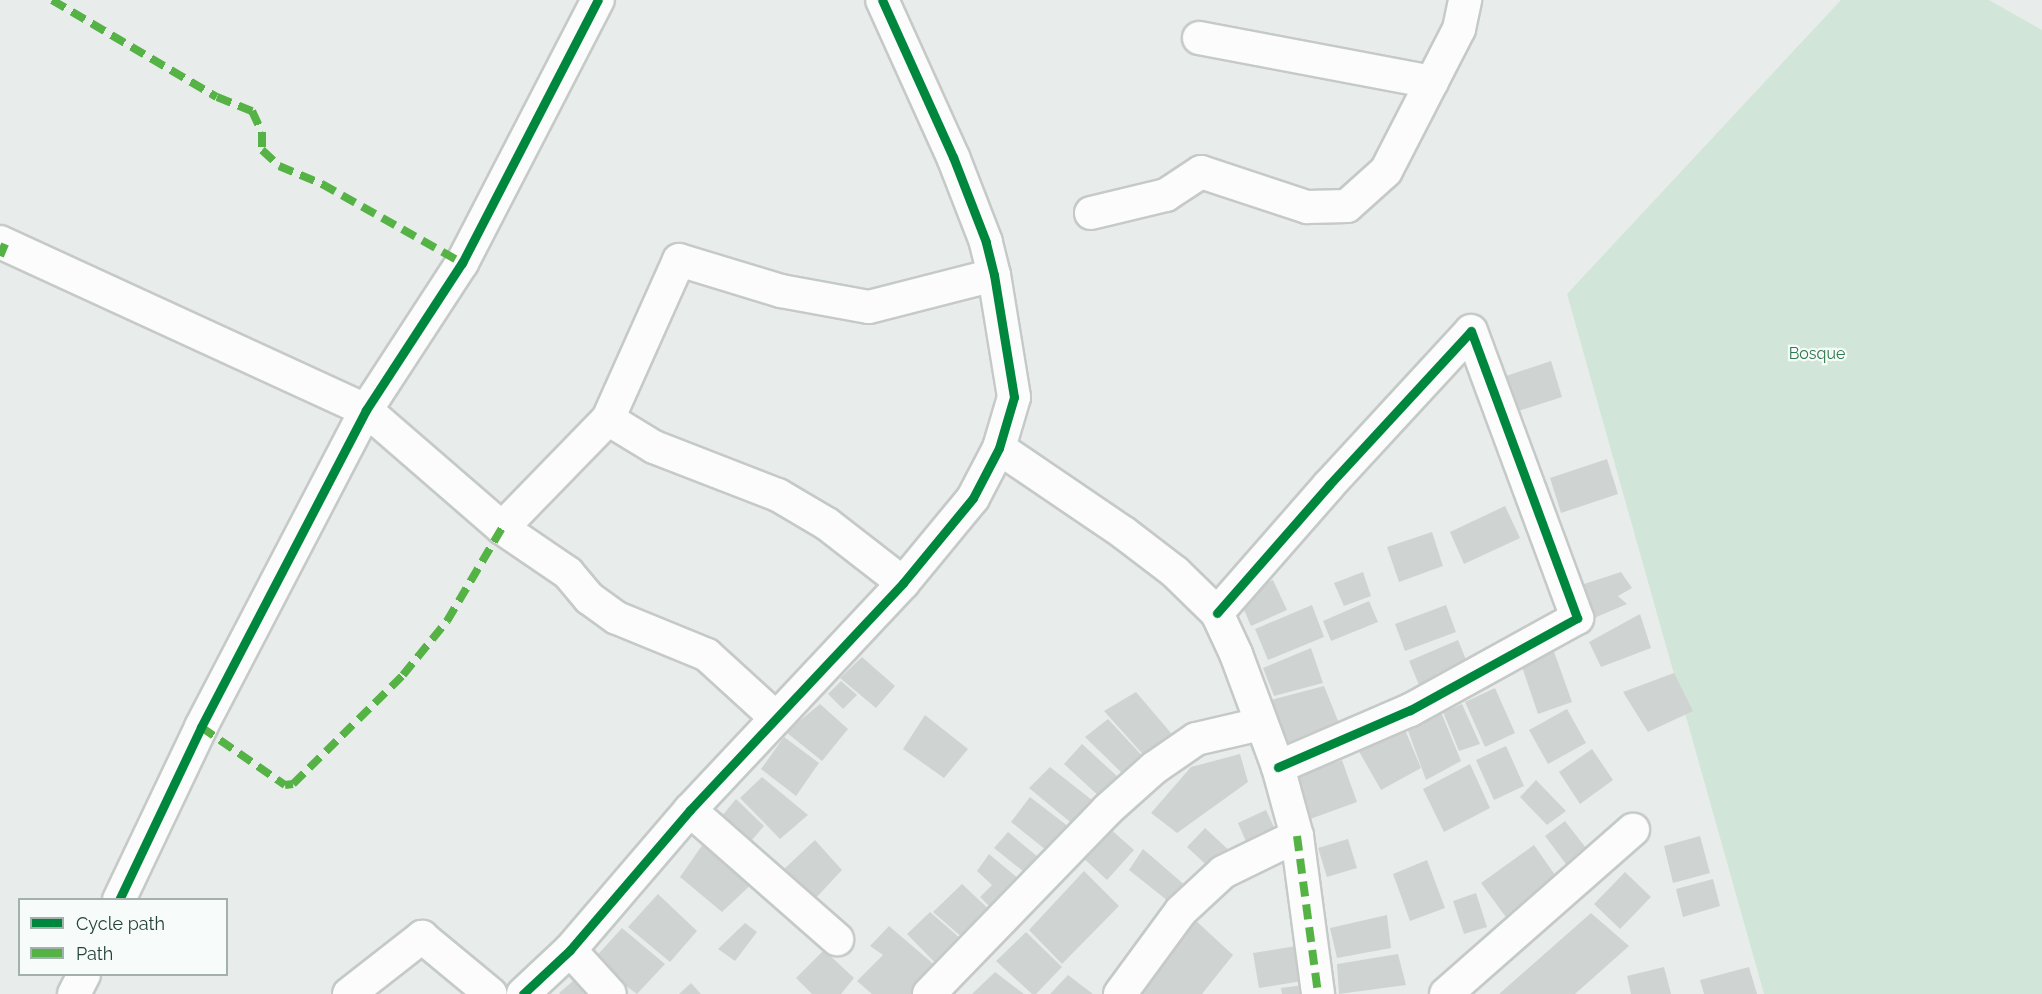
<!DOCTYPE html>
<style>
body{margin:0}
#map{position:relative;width:2042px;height:994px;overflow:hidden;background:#e8edeb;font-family:Raleway,sans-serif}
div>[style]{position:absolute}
.green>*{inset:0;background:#d1e6d8}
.building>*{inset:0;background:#cfd4d2}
.roads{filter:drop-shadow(2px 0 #c5cac8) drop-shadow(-2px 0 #c5cac8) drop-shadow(0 2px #c5cac8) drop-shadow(0 -2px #c5cac8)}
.street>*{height:32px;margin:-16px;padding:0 16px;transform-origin:16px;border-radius:16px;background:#fcfcfc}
.quiet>*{height:8px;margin-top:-4px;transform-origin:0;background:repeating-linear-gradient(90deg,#55b346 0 15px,transparent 0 23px)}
.cycleway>*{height:9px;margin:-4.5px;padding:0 4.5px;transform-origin:4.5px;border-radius:4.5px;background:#00873e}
span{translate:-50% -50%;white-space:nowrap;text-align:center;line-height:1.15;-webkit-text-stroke:4.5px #f7fbf9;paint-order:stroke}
.park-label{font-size:16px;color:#2d7a4b}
.legend{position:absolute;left:18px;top:898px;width:210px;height:78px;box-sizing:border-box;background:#f7fbf9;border:2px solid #a3b1ad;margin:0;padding:8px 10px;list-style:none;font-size:18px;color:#24423a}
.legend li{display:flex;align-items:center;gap:12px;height:30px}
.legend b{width:30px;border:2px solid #a3b1ad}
</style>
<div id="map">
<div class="green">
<i style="clip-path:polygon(1841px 0,1989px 0,2042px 30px,2042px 994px,1764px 994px,1567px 294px)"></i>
</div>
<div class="building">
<i style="clip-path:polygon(1551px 361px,1562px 397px,1509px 414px,1497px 379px)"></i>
<i style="clip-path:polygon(1607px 459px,1618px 494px,1561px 513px,1550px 478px)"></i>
<i style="clip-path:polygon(1505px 506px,1520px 538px,1464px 564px,1450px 532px)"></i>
<i style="clip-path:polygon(1432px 532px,1443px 566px,1399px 582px,1387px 547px)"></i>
<i style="clip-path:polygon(1363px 572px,1371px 596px,1344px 606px,1334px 583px)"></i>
<i style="clip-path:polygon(1621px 572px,1632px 588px,1618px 596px,1627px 604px,1592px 619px,1581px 585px)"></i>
<i style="clip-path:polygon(1273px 580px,1287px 610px,1251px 626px,1238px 596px)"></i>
<i style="clip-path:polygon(1369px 601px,1378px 622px,1331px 641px,1323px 621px)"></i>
<i style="clip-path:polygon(1312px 605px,1324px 637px,1268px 660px,1255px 629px)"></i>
<i style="clip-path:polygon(1446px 605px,1456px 632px,1405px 651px,1395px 624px)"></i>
<i style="clip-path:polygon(1640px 614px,1651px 648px,1601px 667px,1589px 642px)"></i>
<i style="clip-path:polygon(1458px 640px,1471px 672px,1422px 692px,1409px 661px)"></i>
<i style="clip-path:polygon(1311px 648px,1323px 683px,1274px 696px,1263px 668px)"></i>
<i style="clip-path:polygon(1553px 649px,1572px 702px,1538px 714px,1520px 661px)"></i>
<i style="clip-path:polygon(862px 657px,895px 686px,876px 708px,840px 678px)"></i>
<i style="clip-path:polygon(1674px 673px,1693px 711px,1648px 732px,1623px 692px)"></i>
<i style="clip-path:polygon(841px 681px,857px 695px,843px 709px,828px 694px)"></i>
<i style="clip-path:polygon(1324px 686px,1341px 728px,1290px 747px,1271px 700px)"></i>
<i style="clip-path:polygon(1495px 688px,1515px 733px,1485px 747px,1465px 702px)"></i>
<i style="clip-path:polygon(1136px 692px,1176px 739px,1147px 759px,1104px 711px)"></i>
<i style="clip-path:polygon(820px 704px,848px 729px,822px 761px,786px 732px)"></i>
<i style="clip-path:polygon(1462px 704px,1480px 744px,1459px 751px,1443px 712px)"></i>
<i style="clip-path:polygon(1567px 709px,1586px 743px,1548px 764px,1529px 730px)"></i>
<i style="clip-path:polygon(1441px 712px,1461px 761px,1426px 780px,1406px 725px)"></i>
<i style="clip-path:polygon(925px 715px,968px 749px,944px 778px,903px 749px)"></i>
<i style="clip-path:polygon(1108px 719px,1146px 760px,1126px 777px,1085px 737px)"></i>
<i style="clip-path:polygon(1403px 725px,1421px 768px,1381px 790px,1357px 748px)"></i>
<i style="clip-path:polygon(784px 737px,819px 763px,796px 796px,761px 769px)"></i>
<i style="clip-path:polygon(1082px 744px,1119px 778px,1101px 798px,1064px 764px)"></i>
<i style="clip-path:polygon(1506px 746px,1524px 786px,1494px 800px,1476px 760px)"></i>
<i style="clip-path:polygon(1592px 749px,1613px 780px,1580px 804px,1559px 772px)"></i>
<i style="clip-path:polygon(1240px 754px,1248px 782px,1177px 833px,1151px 813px,1191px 767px)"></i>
<i style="clip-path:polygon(1342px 760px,1357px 802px,1302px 822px,1288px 779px)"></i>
<i style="clip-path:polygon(1470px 764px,1490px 808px,1444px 832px,1423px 789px)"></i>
<i style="clip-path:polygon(1050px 767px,1097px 804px,1075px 826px,1029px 788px)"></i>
<i style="clip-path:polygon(762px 777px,808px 815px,780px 839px,740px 798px)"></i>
<i style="clip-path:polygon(1536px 780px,1566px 811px,1547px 825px,1520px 797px)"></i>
<i style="clip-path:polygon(1030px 797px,1069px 827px,1046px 850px,1011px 822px)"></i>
<i style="clip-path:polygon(736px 799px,764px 826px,746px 847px,717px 822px)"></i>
<i style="clip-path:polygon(1266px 810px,1279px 838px,1250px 851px,1238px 823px)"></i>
<i style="clip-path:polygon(1565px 821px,1586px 848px,1566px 864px,1545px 836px)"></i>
<i style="clip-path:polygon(1107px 826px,1134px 850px,1107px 880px,1080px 855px)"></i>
<i style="clip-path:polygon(1205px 828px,1233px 854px,1215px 873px,1187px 847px)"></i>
<i style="clip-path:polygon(1008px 832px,1044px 862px,1029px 876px,994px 848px)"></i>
<i style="clip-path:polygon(1700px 836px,1710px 873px,1673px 883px,1664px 846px)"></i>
<i style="clip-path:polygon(708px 837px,757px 879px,722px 912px,680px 877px)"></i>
<i style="clip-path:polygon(1348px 839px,1357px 868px,1327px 877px,1318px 848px)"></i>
<i style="clip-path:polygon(815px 840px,842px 870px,813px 901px,782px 871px)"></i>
<i style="clip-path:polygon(1534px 845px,1560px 882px,1508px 920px,1481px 883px)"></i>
<i style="clip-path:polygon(1143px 849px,1187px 887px,1173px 905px,1129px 870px)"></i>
<i style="clip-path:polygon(989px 854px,1025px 884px,998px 915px,980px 897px,992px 885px,977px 871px)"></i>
<i style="clip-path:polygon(1427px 860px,1445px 908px,1410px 921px,1393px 874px)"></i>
<i style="clip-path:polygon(1084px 871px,1119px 906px,1062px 964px,1029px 930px)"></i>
<i style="clip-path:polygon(1625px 872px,1651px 897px,1620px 929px,1594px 904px)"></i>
<i style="clip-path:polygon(1713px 879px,1720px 906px,1683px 917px,1676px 889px)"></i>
<i style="clip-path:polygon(962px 884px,996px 916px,971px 945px,933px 912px)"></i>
<i style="clip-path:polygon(1476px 893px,1487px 927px,1464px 934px,1453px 901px)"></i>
<i style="clip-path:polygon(658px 894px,697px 931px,670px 962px,628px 927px)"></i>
<i style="clip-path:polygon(930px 912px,969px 946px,945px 973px,907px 934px)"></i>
<i style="clip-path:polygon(1591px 913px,1629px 946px,1575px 994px,1499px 994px)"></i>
<i style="clip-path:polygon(1387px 915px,1391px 948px,1337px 958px,1330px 928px)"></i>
<i style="clip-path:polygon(1194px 919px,1233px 955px,1202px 994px,1141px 994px)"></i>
<i style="clip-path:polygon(745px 923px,757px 932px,735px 961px,718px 949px)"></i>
<i style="clip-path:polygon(889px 926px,944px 973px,925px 994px,872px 994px,857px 981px,883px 955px,870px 946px)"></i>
<i style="clip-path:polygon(622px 928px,665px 964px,637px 994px,592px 961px)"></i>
<i style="clip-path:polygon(1026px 932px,1062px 967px,1036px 994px,1032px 994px,996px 961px)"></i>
<i style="clip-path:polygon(1303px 945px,1309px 980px,1259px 988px,1253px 953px)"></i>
<i style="clip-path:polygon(824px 950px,854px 978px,841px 994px,812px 994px,796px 978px)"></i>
<i style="clip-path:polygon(1398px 954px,1406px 985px,1339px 994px,1337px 964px)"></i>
<i style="clip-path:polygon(1664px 967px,1671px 994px,1631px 994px,1627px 976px)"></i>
<i style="clip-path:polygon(1749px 967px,1757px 994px,1704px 994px,1700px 980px)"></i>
<i style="clip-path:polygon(586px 970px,608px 994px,560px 994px,559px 993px)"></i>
<i style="clip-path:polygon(995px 972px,1024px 994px,972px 994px)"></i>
<i style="clip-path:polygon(1068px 975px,1093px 994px,1050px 994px)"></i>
<i style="clip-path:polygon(691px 983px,701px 994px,679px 994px)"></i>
<i style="clip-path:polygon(1303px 985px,1305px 994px,1282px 994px,1281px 988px)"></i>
</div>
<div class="roads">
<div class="street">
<i style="left:1199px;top:38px;width:237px;rotate:10.7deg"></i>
<i style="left:1091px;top:213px;width:77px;rotate:-13.5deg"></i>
<i style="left:1166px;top:195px;width:42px;rotate:-33.3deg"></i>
<i style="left:1201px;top:172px;width:112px;rotate:18.3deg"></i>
<i style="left:1307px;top:207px;width:40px;rotate:-1.4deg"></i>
<i style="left:1347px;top:206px;width:52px;rotate:-41.9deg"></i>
<i style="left:1386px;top:171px;width:160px;rotate:-62.8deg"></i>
<i style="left:1459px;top:29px;width:30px;rotate:-78deg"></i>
<i style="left:0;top:242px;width:403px;rotate:24.7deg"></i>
<i style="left:366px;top:410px;width:180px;rotate:40.9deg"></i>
<i style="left:502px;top:528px;width:80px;rotate:34.3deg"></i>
<i style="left:568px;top:573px;width:33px;rotate:50deg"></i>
<i style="left:589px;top:598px;width:34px;rotate:36deg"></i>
<i style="left:617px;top:618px;width:97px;rotate:22.3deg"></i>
<i style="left:707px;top:655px;width:92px;rotate:42.4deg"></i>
<i style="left:608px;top:419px;width:54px;rotate:31.3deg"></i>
<i style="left:654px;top:447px;width:133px;rotate:21.2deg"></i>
<i style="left:778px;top:495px;width:57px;rotate:30.6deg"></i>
<i style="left:827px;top:524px;width:96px;rotate:37.8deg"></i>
<i style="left:999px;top:448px;width:151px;rotate:34.2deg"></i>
<i style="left:1124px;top:533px;width:64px;rotate:37.4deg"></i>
<i style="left:1175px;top:572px;width:59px;rotate:44.3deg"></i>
<i style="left:1217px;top:613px;width:45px;rotate:65.1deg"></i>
<i style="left:1236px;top:654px;width:121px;rotate:69.6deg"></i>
<i style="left:1278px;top:767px;width:72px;rotate:74.6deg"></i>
<i style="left:1297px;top:836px;width:159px;rotate:82.4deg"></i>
<i style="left:502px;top:528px;width:152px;rotate:-45.8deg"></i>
<i style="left:608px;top:419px;width:174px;rotate:-65.9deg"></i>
<i style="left:679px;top:260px;width:107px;rotate:16.9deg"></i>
<i style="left:781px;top:291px;width:89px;rotate:10.3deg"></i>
<i style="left:869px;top:307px;width:129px;rotate:-14.4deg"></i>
<i style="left:1217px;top:613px;width:170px;rotate:-48.8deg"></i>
<i style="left:1329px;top:485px;width:209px;rotate:-47.3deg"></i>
<i style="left:1471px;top:331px;width:306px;rotate:69.7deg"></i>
<i style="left:1577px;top:618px;width:191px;rotate:151.1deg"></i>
<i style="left:1410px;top:710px;width:144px;rotate:156.6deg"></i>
<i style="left:690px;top:810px;width:196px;rotate:41.3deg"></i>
<i style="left:119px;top:900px;width:191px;rotate:-64.6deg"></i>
<i style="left:201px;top:727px;width:357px;rotate:-62.5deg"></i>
<i style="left:366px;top:410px;width:176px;rotate:-56.9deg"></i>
<i style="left:462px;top:263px;width:296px;rotate:-62.7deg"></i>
<i style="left:570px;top:950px;width:59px;rotate:47.7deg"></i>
<i style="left:74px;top:994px;width:22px;rotate:-63deg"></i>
<i style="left:349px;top:994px;width:93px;rotate:-38deg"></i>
<i style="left:422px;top:937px;width:89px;rotate:39.6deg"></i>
<i style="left:523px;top:994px;width:64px;rotate:-43.1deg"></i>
<i style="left:570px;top:950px;width:184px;rotate:-49.4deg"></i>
<i style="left:690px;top:810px;width:311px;rotate:-46.8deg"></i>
<i style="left:903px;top:583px;width:110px;rotate:-50.5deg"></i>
<i style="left:973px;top:498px;width:56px;rotate:-62.5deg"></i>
<i style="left:999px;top:448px;width:53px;rotate:-73.6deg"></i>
<i style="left:1014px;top:397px;width:124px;rotate:-99.3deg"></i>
<i style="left:994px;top:275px;width:34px;rotate:-104deg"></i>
<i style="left:986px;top:242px;width:91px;rotate:-111.2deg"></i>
<i style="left:953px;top:157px;width:172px;rotate:-114.3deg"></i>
<i style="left:929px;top:994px;width:256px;rotate:-45.9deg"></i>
<i style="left:1107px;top:810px;width:63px;rotate:-41.8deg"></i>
<i style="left:1154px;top:768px;width:51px;rotate:-34.6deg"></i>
<i style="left:1196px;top:739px;width:67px;rotate:-13deg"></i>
<i style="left:1120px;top:994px;width:103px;rotate:-53.7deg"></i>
<i style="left:1181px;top:911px;width:57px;rotate:-42.9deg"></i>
<i style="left:1223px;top:872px;width:82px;rotate:-25.9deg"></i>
<i style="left:1446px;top:994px;width:249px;rotate:-41.3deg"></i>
</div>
</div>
<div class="quiet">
<i style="left:52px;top:0;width:191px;rotate:30.5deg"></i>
<i style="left:217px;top:97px;width:38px;rotate:22deg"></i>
<i style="left:252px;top:111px;width:23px;rotate:65deg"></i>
<i style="left:262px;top:132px;width:18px;rotate:90deg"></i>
<i style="left:262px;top:150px;width:23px;rotate:43deg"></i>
<i style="left:279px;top:166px;width:47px;rotate:22.7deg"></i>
<i style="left:322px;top:184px;width:161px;rotate:29.4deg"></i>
<i style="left:0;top:256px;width:13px;rotate:-67deg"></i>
<i style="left:201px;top:727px;width:102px;rotate:34.6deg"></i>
<i style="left:285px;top:785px;width:8px;rotate:-7deg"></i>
<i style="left:293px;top:784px;width:155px;rotate:-44.7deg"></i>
<i style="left:403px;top:675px;width:70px;rotate:-50.8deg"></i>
<i style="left:447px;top:621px;width:108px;rotate:-59.4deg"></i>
<i style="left:1297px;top:836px;width:159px;rotate:82.4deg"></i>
</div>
<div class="cycleway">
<i style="left:1217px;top:613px;width:170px;rotate:-48.8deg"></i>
<i style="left:1329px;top:485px;width:209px;rotate:-47.3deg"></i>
<i style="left:1471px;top:331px;width:306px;rotate:69.7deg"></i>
<i style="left:1577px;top:618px;width:191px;rotate:151.1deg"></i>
<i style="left:1410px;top:710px;width:144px;rotate:156.6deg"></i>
<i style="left:119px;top:900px;width:191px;rotate:-64.6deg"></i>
<i style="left:201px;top:727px;width:357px;rotate:-62.5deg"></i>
<i style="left:366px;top:410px;width:176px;rotate:-56.9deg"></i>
<i style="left:462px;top:263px;width:296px;rotate:-62.7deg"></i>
<i style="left:523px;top:994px;width:64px;rotate:-43.1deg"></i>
<i style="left:570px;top:950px;width:184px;rotate:-49.4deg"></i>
<i style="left:690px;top:810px;width:311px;rotate:-46.8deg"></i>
<i style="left:903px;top:583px;width:110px;rotate:-50.5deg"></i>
<i style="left:973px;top:498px;width:56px;rotate:-62.5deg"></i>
<i style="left:999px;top:448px;width:53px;rotate:-73.6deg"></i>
<i style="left:1014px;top:397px;width:124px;rotate:-99.3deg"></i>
<i style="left:994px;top:275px;width:34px;rotate:-104deg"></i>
<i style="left:986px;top:242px;width:91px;rotate:-111.2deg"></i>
<i style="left:953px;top:157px;width:172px;rotate:-114.3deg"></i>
</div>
<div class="park-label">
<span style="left:1817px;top:354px">Bosque</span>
</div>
<ul class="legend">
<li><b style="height:8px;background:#00873e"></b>Cycle path</li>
<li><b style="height:8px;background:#55b346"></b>Path</li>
</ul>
</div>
